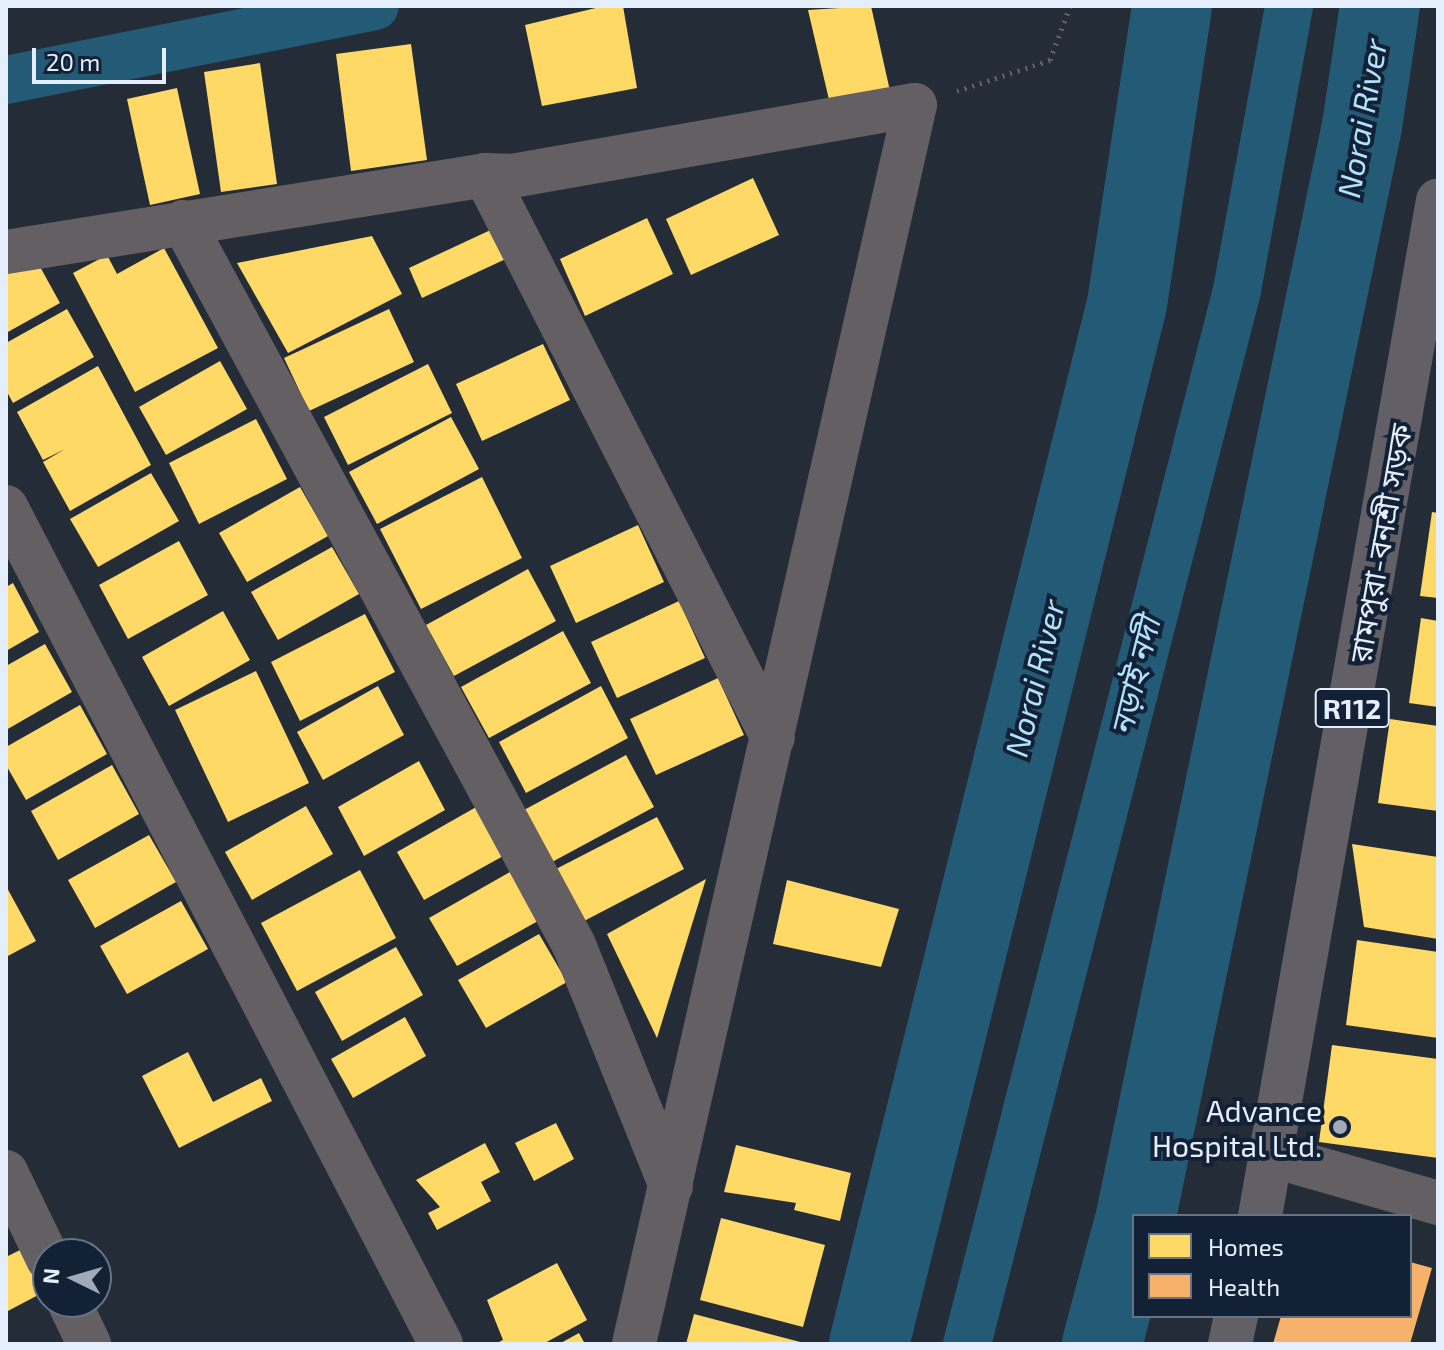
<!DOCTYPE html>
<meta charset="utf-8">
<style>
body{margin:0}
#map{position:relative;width:1444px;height:1350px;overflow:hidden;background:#242c38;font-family:"Exo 2","Noto Sans Bengali",sans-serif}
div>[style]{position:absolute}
.homes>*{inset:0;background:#ffd966}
.health>*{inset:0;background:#f6b26b}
.canal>*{height:48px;margin:-24px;padding:0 24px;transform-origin:24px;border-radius:24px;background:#235a75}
.river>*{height:80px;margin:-40px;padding:0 40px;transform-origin:40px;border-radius:40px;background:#235a75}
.path>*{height:5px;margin-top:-2.5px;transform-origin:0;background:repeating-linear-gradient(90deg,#626368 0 2px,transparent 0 8px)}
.minor>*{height:44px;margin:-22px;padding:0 22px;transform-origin:22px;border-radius:22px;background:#635f62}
.major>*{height:44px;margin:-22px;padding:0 22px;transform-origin:22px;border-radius:22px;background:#626066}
.dots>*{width:22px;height:22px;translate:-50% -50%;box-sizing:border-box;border:4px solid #122135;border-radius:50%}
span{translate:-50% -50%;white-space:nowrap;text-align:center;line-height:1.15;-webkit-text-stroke:8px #122135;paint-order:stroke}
.shield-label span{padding:2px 6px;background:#122135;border:2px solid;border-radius:6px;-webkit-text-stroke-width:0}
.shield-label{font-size:28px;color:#e4eefd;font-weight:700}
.street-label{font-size:30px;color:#e4eefd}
.poi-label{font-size:30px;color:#e4eefd}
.right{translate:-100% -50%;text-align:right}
.water-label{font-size:32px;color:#b1e2fd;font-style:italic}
.frame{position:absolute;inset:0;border:8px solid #e4eefd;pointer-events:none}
.legend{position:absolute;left:1132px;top:1214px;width:280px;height:104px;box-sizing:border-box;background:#122135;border:2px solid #667385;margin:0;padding:10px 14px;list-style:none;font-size:24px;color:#e4eefd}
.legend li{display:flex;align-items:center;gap:16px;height:40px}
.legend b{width:40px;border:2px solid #667385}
.north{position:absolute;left:32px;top:1238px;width:80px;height:80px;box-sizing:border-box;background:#122135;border:2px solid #667385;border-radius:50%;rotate:275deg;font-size:22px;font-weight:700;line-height:32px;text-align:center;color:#e4eefd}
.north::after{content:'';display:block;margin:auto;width:28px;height:36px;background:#a1aab8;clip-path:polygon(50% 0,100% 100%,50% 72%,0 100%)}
.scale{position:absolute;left:32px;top:48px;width:134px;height:36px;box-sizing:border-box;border:4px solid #e4eefd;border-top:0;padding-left:10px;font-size:24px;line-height:28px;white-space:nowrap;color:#e4eefd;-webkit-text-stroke:6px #122135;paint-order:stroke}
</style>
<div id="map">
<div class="homes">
<i style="clip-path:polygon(604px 6px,623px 6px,637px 88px,542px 106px,525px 25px)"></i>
<i style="clip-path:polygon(871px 6px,890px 91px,830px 104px,808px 10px)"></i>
<i style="clip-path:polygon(411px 44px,427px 160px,351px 171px,336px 54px)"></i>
<i style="clip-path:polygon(260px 63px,277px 184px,221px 192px,204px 72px)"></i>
<i style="clip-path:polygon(177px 88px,200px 194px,150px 205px,127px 99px)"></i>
<i style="clip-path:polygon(753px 178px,779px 235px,691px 275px,666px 219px)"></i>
<i style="clip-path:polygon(647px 218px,673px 274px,585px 316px,560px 259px)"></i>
<i style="clip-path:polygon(497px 227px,510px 257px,422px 298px,409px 268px)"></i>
<i style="clip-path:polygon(372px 236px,402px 294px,288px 353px,237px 263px)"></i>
<i style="clip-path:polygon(164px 248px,218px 348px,135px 392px,73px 273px,107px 255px,117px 274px)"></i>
<i style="clip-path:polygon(33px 254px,60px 303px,6px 333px,6px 270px)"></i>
<i style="clip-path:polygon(67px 309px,94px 357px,13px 403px,6px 390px,6px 343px)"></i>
<i style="clip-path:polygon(389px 309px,414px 362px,309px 411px,284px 358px)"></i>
<i style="clip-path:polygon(543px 344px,570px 400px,482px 441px,456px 384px)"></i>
<i style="clip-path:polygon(220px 361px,247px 409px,166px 455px,139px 407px)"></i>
<i style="clip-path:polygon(428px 364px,452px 413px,348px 465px,324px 417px)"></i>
<i style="clip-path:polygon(98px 366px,151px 465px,70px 511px,43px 462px,65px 449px,43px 460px,17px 412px)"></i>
<i style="clip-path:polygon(451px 417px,479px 469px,377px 524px,349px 472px)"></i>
<i style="clip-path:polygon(256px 419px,287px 479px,199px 524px,169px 463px)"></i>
<i style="clip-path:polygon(151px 473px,179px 521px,98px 567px,70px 519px)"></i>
<i style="clip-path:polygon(482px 477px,522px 558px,421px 609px,380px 529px)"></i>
<i style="clip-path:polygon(300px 487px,328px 536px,247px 582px,219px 533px)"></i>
<i style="clip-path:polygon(1432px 512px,1438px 513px,1438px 598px,1420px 596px)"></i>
<i style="clip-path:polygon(638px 525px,664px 582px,576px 623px,550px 566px)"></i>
<i style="clip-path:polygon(179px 541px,208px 595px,128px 639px,99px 585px)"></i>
<i style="clip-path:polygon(332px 547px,359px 594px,278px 640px,251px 592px)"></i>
<i style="clip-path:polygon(528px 569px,556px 621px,454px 676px,426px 625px)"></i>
<i style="clip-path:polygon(13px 583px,39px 632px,6px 651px,6px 587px)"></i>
<i style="clip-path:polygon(679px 601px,705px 658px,617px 698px,591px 642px)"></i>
<i style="clip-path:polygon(223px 611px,250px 660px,169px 706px,142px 657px)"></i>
<i style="clip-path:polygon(365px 614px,395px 672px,300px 721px,271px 662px)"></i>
<i style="clip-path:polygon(1421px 618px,1438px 621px,1438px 707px,1409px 703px)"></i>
<i style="clip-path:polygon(563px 631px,591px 683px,489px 738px,461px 687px)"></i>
<i style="clip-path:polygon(45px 644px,72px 692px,6px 730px,6px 666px)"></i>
<i style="clip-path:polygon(256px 671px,309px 783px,228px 822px,175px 710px)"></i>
<i style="clip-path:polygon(718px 678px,744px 735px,656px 775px,630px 719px)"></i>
<i style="clip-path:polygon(378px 686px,404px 735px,323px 780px,297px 732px)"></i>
<i style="clip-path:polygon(601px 686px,628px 738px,526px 793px,499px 742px)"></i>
<i style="clip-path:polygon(80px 705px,107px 754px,26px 800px,6px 765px,6px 747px)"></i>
<i style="clip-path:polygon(1390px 719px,1438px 726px,1438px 811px,1378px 803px)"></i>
<i style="clip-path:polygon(626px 755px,654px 807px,552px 862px,524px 810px)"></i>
<i style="clip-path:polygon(419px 761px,445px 810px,364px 856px,338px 807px)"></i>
<i style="clip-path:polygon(112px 765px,139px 814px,58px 860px,31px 811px)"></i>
<i style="clip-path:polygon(306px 806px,333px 854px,252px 900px,225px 852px)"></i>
<i style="clip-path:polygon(478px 806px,505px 855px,424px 900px,397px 852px)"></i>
<i style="clip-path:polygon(657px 817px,684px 869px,584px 921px,556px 869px)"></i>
<i style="clip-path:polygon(149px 835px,176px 882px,95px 928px,68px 880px)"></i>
<i style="clip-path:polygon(1352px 844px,1438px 857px,1438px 939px,1364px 927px)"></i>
<i style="clip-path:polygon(360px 870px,396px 938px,297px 991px,261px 923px)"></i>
<i style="clip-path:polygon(510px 872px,538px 921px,457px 966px,429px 918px)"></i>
<i style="clip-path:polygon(706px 879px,657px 1038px,607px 934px)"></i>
<i style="clip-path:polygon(787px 880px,899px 909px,881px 967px,773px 944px)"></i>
<i style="clip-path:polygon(6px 886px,36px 941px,6px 957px)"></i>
<i style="clip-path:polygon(181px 901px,208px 949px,127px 994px,100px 946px)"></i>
<i style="clip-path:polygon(539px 934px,567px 982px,486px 1028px,458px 980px)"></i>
<i style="clip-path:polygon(1357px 940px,1438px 952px,1438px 1038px,1346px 1025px)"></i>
<i style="clip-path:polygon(396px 947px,423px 995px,342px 1041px,315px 992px)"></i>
<i style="clip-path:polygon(405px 1017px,426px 1056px,353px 1098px,331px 1059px)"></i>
<i style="clip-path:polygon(1332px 1045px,1438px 1059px,1438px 1158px,1319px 1142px)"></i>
<i style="clip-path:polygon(188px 1052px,213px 1102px,261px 1078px,272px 1101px,179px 1148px,142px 1076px)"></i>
<i style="clip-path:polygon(556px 1123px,574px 1159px,534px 1181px,515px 1143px)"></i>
<i style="clip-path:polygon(485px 1143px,500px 1172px,481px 1182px,491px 1201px,437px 1230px,428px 1213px,440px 1207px,416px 1180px)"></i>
<i style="clip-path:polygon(736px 1145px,851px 1173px,840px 1221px,794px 1210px,796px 1203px,724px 1192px)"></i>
<i style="clip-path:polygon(721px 1218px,825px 1245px,803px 1327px,700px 1300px)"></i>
<i style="clip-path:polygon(20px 1250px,42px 1293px,6px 1312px,6px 1257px)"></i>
<i style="clip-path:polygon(557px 1263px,587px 1320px,543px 1344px,495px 1344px,503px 1340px,487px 1300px)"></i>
<i style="clip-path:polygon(694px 1314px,804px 1343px,804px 1344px,686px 1344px)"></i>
<i style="clip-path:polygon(579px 1333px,585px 1344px,559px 1344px)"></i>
</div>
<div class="health">
<i style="clip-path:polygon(1410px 1262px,1432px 1268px,1410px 1344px,1273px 1344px,1281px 1316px,1410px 1316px)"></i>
</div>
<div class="canal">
<i style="left:6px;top:80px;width:376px;rotate:-11.3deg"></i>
<i style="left:967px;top:1344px;width:1088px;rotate:-75.63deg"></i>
<i style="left:1237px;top:290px;width:289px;rotate:-79.6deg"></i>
</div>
<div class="river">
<i style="left:1136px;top:1216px;width:1113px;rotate:-78.29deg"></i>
<i style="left:1362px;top:126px;width:121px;rotate:-81.5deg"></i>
<i style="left:869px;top:1344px;width:1072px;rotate:-76.07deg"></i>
<i style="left:1127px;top:304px;width:301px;rotate:-81.4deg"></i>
<i style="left:1102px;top:1344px;width:124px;rotate:-75.1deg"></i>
</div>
<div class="path">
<i style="left:957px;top:91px;width:98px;rotate:-18.4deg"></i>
<i style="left:1050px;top:60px;width:58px;rotate:-69.7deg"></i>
</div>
<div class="minor">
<i style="left:485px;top:175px;width:632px;rotate:62.91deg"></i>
<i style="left:183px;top:222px;width:822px;rotate:61.6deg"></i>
<i style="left:574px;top:945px;width:260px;rotate:68.1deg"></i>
<i style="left:6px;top:252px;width:485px;rotate:-9.1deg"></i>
<i style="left:485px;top:175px;width:27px;rotate:2deg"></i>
<i style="left:512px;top:176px;width:409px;rotate:-10deg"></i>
<i style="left:915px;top:105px;width:1270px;rotate:102.78deg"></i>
<i style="left:6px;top:507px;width:943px;rotate:62.54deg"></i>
<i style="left:1274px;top:1156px;width:171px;rotate:16deg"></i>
<i style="left:6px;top:1172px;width:97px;rotate:64.2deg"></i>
<i style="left:69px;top:1302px;width:47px;rotate:64.5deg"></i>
</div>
<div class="major">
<i style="left:1260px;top:1216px;width:1031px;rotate:-80.06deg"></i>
<i style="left:1230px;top:1344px;width:29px;rotate:-78deg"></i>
</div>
<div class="dots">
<i style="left:1340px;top:1127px;background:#a1aab8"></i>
</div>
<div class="shield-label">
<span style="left:1352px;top:708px">R112</span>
</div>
<div class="street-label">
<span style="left:1380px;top:543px;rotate:-80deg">রামপুরা-বনশ্রী সড়ক</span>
</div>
<div class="poi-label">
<span class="right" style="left:1322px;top:1127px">Advance<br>Hospital Ltd.</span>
</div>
<div class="water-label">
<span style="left:1361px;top:118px;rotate:-80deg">Norai River</span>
<span style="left:1134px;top:676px;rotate:-76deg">নড়াই নদী</span>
<span style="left:1034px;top:678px;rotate:-76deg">Norai River</span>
</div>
<div class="frame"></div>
<ul class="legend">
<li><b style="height:22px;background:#ffd966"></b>Homes</li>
<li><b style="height:22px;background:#f6b26b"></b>Health</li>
</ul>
<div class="north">N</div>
<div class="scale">20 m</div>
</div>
